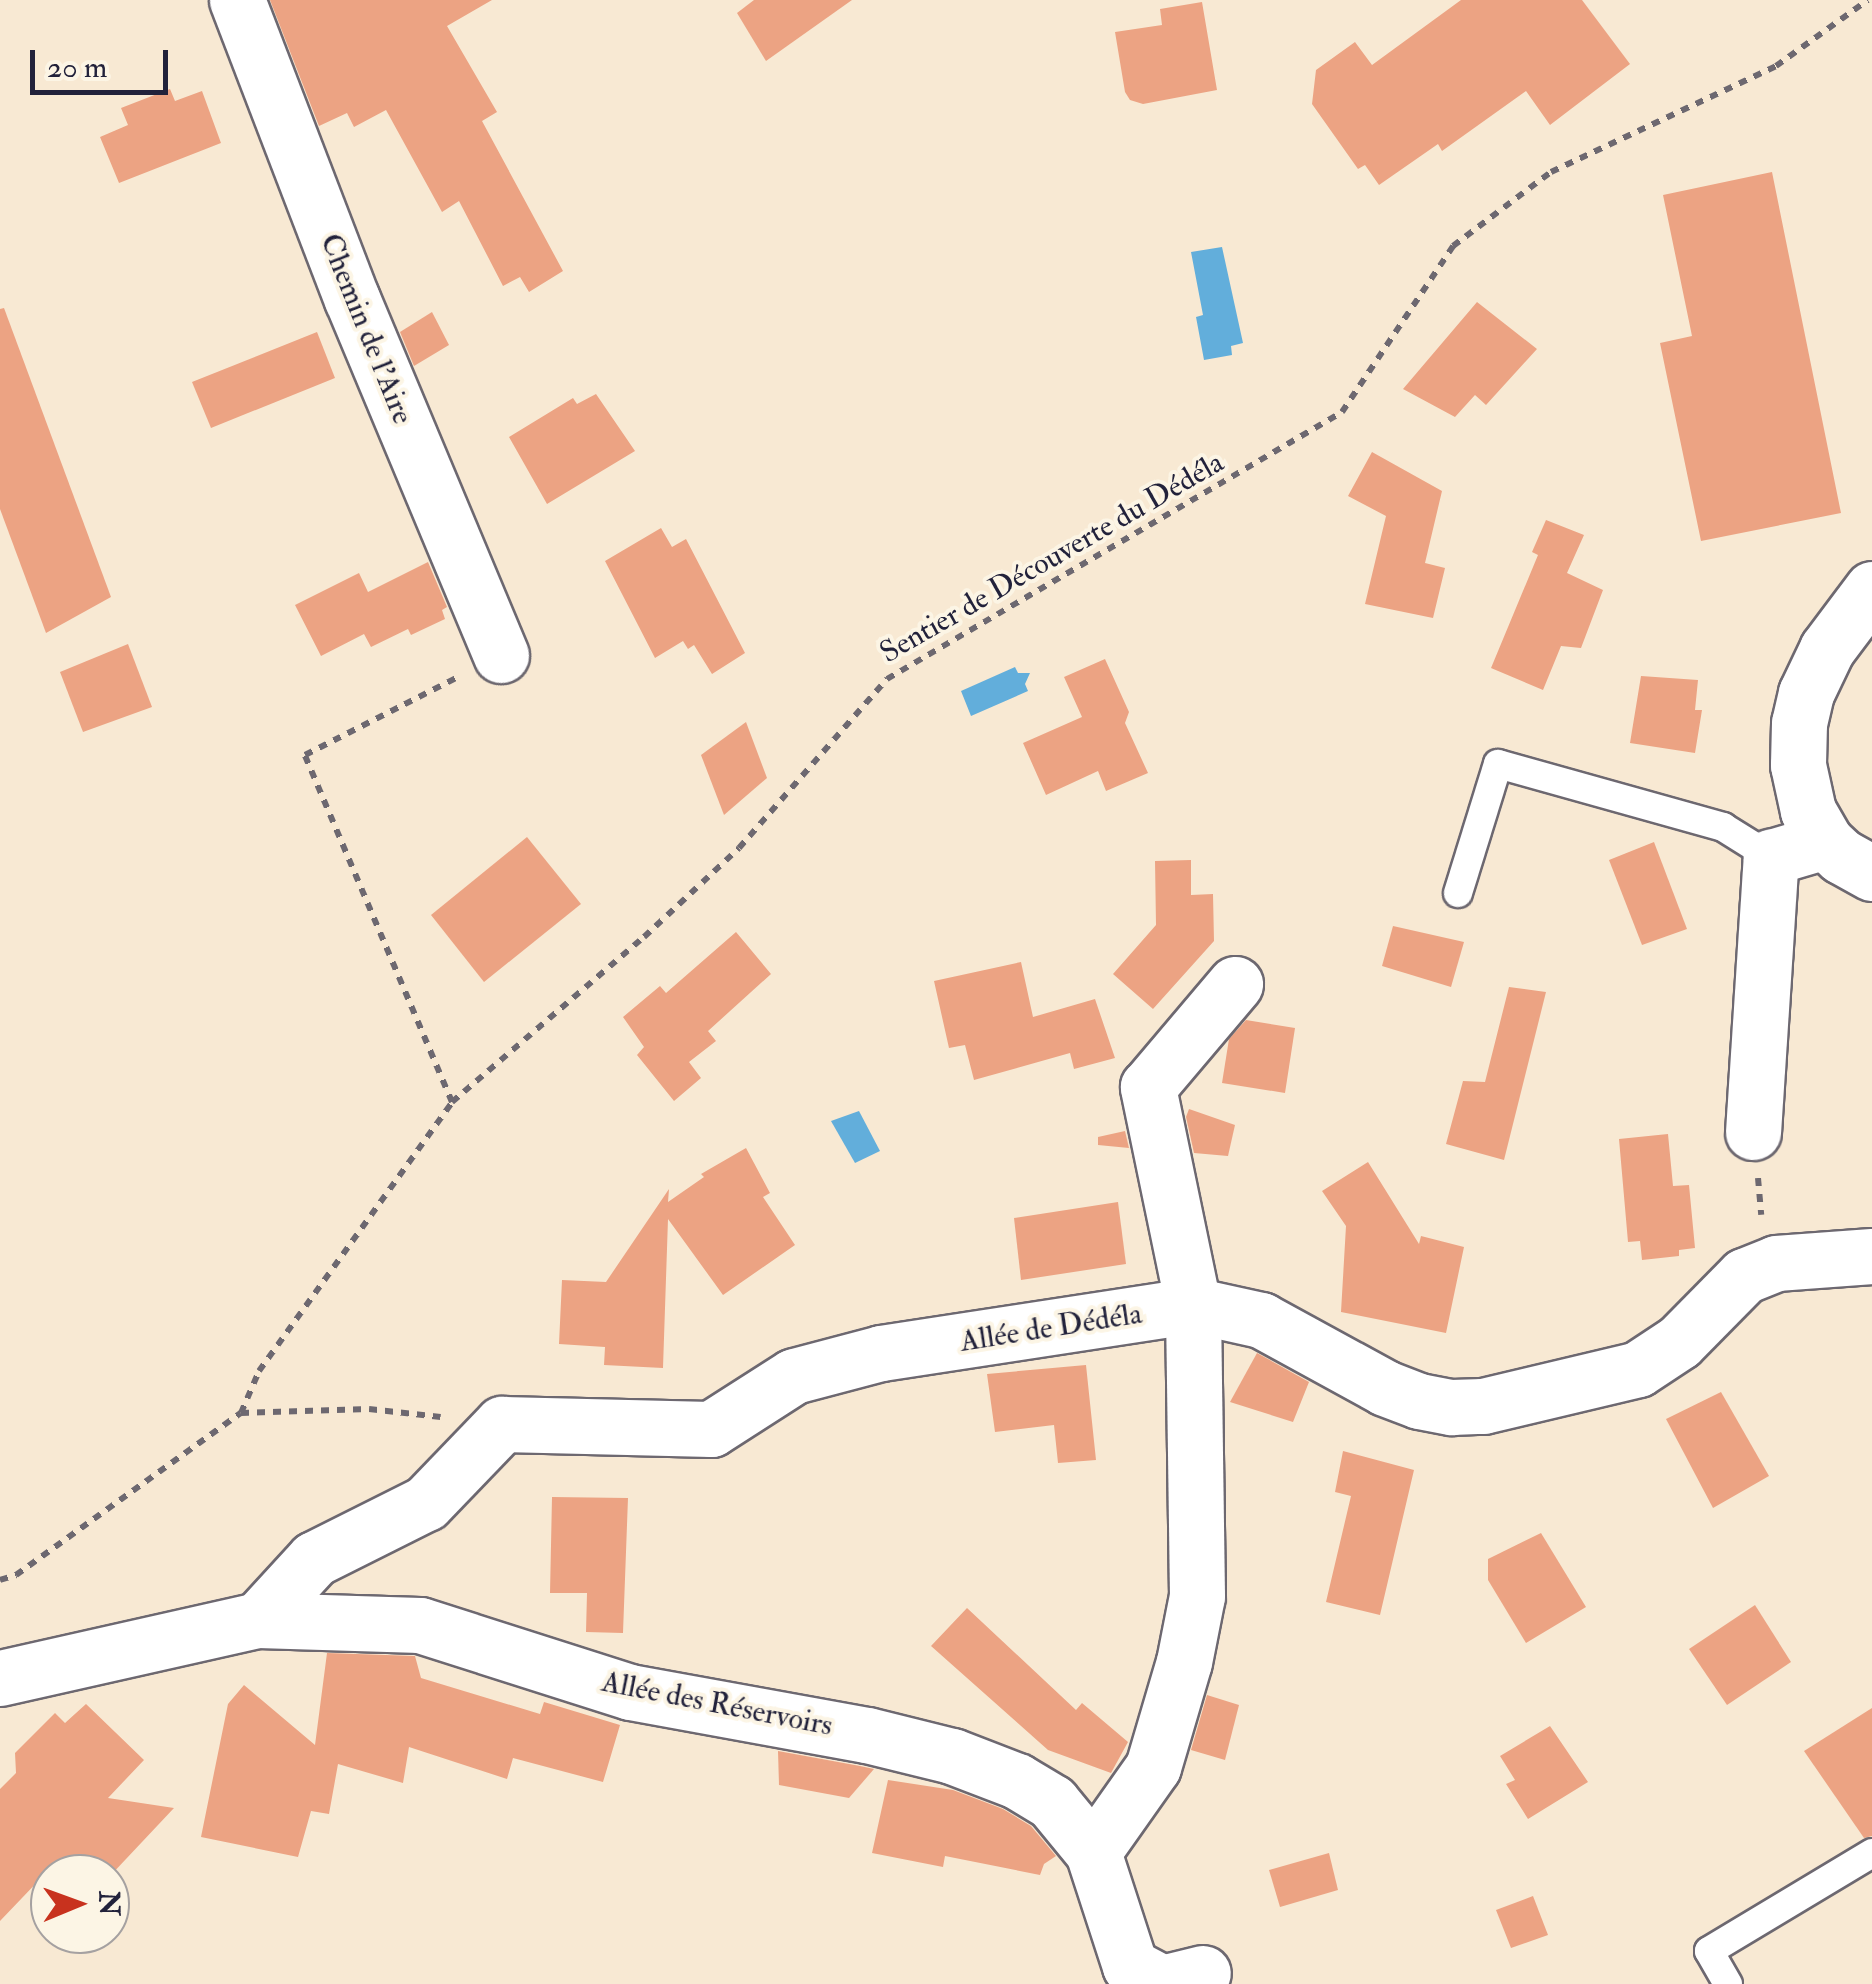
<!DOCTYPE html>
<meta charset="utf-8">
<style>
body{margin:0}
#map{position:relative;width:1872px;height:1984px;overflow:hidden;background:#f8e9d3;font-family:"IM FELL Double Pica",serif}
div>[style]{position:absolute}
.water>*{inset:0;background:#62aedb}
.building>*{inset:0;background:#eca383}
.path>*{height:6px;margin-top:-3px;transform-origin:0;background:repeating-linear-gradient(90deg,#6d6870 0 8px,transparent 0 16px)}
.roads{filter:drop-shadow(2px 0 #6d6870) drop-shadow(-2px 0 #6d6870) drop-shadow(0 2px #6d6870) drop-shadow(0 -2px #6d6870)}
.service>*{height:28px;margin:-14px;padding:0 14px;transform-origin:14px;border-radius:14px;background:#fff}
.minor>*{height:55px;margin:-27.5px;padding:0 27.5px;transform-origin:27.5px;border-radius:27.5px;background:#fff}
span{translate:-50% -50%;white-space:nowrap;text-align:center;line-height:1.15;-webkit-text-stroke:8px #fcf5e5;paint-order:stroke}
.street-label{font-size:30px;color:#22223b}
.north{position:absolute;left:30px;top:1854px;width:100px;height:100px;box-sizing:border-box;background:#fcf5e5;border:2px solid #a5a1a1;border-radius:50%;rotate:89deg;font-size:28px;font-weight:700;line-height:40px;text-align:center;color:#22223b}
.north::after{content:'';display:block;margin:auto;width:35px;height:45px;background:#c8321e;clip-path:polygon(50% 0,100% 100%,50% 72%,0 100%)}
.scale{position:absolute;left:30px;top:50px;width:138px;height:45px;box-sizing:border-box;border:5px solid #22223b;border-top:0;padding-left:12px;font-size:30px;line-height:35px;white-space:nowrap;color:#22223b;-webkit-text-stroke:8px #fcf5e5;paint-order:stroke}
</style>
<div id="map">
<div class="water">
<i style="clip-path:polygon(1222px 247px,1243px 343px,1231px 346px,1232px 355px,1204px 360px,1196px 317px,1203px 315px,1191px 252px)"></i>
<i style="clip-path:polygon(1015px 667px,1018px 673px,1030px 673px,1025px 684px,1028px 691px,971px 716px,961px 691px)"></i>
<i style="clip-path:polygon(859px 1111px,880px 1151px,855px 1163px,831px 1121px)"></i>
</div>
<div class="building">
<i style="clip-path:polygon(270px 0,492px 0,447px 26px,497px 112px,482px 121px,563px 271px,529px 292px,520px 277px,503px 286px,459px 201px,442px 212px,386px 110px,354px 127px,347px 113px,319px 126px)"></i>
<i style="clip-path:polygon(754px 0,852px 0,766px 61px,737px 13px)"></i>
<i style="clip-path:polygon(1461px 0,1582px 0,1630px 64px,1550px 125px,1526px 91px,1442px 151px,1438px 144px,1379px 185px,1365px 165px,1358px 169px,1312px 104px,1316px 70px,1355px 42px,1372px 65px)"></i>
<i style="clip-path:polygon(1202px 2px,1217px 90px,1143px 104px,1130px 100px,1125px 92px,1115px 32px,1162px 25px,1160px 9px)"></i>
<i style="clip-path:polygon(170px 89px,175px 101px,202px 91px,221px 143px,119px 183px,100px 137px,128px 125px,121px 108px)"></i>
<i style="clip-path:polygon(1772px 172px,1841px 513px,1701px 541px,1660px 343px,1692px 336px,1663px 195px)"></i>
<i style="clip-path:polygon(1477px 302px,1537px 349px,1486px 405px,1475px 395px,1455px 417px,1403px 389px)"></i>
<i style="clip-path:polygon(4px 308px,111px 597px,46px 633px,0 509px,0 309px)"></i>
<i style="clip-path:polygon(432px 312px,449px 345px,414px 366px,400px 332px)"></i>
<i style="clip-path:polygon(317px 332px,335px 378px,211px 428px,192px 382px)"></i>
<i style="clip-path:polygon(596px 394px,635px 451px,547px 504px,509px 437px,573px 398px,577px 404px)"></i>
<i style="clip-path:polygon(1372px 452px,1442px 491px,1425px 563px,1445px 568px,1433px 618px,1365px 604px,1386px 516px,1348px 496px)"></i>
<i style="clip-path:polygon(1546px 520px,1584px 535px,1567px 573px,1603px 590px,1581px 648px,1561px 646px,1543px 690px,1491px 668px,1538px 555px,1532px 552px)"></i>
<i style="clip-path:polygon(661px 528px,672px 547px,686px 539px,745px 653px,712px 674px,694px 645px,688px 649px,683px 641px,655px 658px,605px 561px)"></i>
<i style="clip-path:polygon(428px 562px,447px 607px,442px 610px,445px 619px,411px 635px,408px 629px,371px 647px,364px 634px,321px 656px,295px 605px,359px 573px,368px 592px)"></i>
<i style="clip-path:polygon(128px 644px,152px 707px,83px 732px,60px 672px)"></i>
<i style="clip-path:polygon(1105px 659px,1129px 712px,1125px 723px,1148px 773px,1106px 791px,1098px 771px,1046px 795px,1023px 743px,1082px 717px,1064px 677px)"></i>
<i style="clip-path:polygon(1641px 676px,1698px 680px,1695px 710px,1702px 710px,1695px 753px,1630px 743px)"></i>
<i style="clip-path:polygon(746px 722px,767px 778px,724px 815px,701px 755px)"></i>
<i style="clip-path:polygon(527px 837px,581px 904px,484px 982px,431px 915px)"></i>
<i style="clip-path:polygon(1654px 842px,1687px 929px,1642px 945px,1609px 860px)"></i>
<i style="clip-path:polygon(1191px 860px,1191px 895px,1213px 894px,1214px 941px,1153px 1009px,1113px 974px,1156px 925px,1155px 861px)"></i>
<i style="clip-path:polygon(1393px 926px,1464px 942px,1451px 987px,1382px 966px)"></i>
<i style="clip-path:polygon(736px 932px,771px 974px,708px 1031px,716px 1041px,689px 1062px,701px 1078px,674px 1101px,637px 1055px,644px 1047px,623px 1017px,660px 986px,666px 993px)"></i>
<i style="clip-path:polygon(1021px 962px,1033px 1017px,1095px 999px,1115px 1058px,1074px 1069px,1070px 1053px,974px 1080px,965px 1045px,949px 1048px,934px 981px)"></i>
<i style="clip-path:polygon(1509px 987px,1546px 992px,1504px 1160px,1446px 1144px,1463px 1081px,1485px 1082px)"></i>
<i style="clip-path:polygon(1246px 1020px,1295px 1028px,1285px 1093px,1222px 1083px,1229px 1039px)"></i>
<i style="clip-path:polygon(1189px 1109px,1235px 1125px,1228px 1156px,1194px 1153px,1186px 1117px)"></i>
<i style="clip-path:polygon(1125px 1131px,1129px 1148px,1098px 1145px,1098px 1137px)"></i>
<i style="clip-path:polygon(1668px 1134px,1673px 1186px,1689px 1185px,1695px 1248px,1679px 1250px,1679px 1256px,1642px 1260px,1640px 1241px,1628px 1242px,1619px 1139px)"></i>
<i style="clip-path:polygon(746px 1148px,770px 1193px,763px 1197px,795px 1245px,723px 1295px,668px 1219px,663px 1368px,604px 1365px,605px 1347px,559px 1344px,562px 1280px,606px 1282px,669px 1189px,668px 1202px,704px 1177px,701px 1174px)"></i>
<i style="clip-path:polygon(1368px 1162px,1419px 1244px,1421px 1236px,1464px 1247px,1446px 1333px,1341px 1312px,1346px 1226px,1322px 1191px)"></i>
<i style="clip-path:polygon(1118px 1202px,1126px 1264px,1021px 1280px,1014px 1218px)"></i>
<i style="clip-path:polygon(1257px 1353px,1309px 1382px,1293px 1422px,1230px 1402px)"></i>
<i style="clip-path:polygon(1086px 1365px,1096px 1460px,1058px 1463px,1054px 1425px,995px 1432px,987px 1374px)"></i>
<i style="clip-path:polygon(1721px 1392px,1769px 1476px,1713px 1508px,1666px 1419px)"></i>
<i style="clip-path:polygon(1343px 1451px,1414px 1470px,1380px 1615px,1326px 1602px,1351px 1496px,1335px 1492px)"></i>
<i style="clip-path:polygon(552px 1497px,628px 1498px,623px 1633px,586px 1632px,587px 1593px,550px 1593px)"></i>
<i style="clip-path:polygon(1541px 1533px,1586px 1607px,1526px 1643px,1488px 1580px,1488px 1559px)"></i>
<i style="clip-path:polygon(1755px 1605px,1791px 1662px,1727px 1705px,1689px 1649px)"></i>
<i style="clip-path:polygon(967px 1608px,1076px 1710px,1082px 1703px,1128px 1742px,1111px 1773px,1048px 1750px,931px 1646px)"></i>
<i style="clip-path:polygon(327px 1653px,415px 1656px,421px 1678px,540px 1714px,544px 1702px,620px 1725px,603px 1782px,513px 1758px,507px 1779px,409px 1747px,403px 1783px,338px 1764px,329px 1814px,311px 1811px,298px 1857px,201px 1837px,228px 1704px,244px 1685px,315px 1745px)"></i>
<i style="clip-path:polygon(1207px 1695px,1239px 1705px,1225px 1760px,1191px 1750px)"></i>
<i style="clip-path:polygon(86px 1704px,144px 1760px,108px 1798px,174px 1808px,110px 1876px,50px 1874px,50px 1883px,43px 1876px,0 1921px,0 1789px,16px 1773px,15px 1753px,55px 1713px,65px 1723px)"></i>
<i style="clip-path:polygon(1872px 1708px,1872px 1836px,1864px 1838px,1804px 1751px)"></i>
<i style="clip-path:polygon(1550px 1726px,1588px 1782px,1528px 1819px,1506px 1784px,1515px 1780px,1500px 1756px)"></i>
<i style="clip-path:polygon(778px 1751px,860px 1766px,874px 1769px,849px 1798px,779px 1785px)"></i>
<i style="clip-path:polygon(888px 1780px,953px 1790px,1003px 1809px,1031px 1826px,1056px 1856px,1044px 1864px,1040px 1875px,945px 1856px,943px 1867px,872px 1853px)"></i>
<i style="clip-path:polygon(1329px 1853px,1338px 1890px,1280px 1907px,1269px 1870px)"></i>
<i style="clip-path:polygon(1533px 1896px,1548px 1935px,1511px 1948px,1496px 1910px)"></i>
</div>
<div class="path">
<i style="left:452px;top:1102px;width:377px;rotate:-113deg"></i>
<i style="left:305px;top:755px;width:172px;rotate:-27deg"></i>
<i style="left:1758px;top:1178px;width:37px;rotate:85deg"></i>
<i style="left:241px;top:1413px;width:46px;rotate:-66.8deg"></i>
<i style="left:259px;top:1371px;width:331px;rotate:-54.3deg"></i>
<i style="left:452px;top:1102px;width:253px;rotate:-40.7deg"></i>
<i style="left:644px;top:937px;width:130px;rotate:-43.1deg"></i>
<i style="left:739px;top:848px;width:225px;rotate:-48.8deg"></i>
<i style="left:887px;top:679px;width:528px;rotate:-30.4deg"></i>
<i style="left:1342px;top:412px;width:200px;rotate:-56.2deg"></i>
<i style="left:1453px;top:246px;width:123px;rotate:-37.1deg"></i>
<i style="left:1551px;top:172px;width:249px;rotate:-25.2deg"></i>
<i style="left:1776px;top:66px;width:113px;rotate:-35.7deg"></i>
<i style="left:241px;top:1413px;width:128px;rotate:-1.8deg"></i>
<i style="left:369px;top:1409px;width:72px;rotate:6.3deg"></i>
<i style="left:0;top:1580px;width:17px;rotate:-17deg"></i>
<i style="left:16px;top:1575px;width:277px;rotate:-35.8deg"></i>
</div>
<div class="roads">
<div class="service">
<i style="left:1458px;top:893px;width:135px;rotate:-72.8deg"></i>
<i style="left:1498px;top:764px;width:234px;rotate:15.6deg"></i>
<i style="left:1723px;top:827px;width:57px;rotate:32deg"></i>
<i style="left:1728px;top:1984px;width:38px;rotate:-120deg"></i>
<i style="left:1709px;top:1951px;width:190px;rotate:-31deg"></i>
</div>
<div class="minor">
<i style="left:237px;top:0;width:320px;rotate:69deg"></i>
<i style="left:352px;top:299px;width:386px;rotate:67.3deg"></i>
<i style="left:1872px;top:589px;width:75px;rotate:126.9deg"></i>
<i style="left:1827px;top:649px;width:49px;rotate:115.5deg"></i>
<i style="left:1806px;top:693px;width:31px;rotate:103deg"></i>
<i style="left:1799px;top:723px;width:42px;rotate:91.4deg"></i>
<i style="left:1798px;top:765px;width:47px;rotate:77.7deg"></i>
<i style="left:1808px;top:811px;width:34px;rotate:60deg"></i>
<i style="left:1825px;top:841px;width:22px;rotate:43deg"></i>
<i style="left:1841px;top:856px;width:35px;rotate:29deg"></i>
<i style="left:1753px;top:1132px;width:276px;rotate:-86.3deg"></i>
<i style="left:1771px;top:857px;width:56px;rotate:-16.5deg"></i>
<i style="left:258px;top:1620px;width:83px;rotate:-47.4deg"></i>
<i style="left:314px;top:1559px;width:125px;rotate:-26.6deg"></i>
<i style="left:426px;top:1503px;width:110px;rotate:-46.1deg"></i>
<i style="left:502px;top:1424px;width:209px;rotate:1.4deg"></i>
<i style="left:711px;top:1429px;width:98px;rotate:-32.6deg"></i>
<i style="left:794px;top:1376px;width:90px;rotate:-14.8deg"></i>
<i style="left:881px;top:1353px;width:316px;rotate:-8.7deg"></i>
<i style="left:1193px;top:1305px;width:70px;rotate:12.4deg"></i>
<i style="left:1261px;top:1320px;width:141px;rotate:28.7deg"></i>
<i style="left:1385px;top:1388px;width:36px;rotate:21deg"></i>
<i style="left:1419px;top:1401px;width:33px;rotate:11deg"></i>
<i style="left:1451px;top:1407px;width:32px;rotate:-2deg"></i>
<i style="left:1483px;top:1406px;width:159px;rotate:-13.4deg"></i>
<i style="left:1638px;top:1369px;width:49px;rotate:-33.4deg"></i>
<i style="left:1679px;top:1342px;width:93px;rotate:-45.4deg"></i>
<i style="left:1744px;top:1276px;width:35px;rotate:-22deg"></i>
<i style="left:1776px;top:1263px;width:96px;rotate:-4.2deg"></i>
<i style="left:0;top:1678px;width:264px;rotate:-12.7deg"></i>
<i style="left:258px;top:1620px;width:162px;rotate:1.8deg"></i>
<i style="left:420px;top:1625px;width:220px;rotate:17.7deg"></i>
<i style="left:630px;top:1692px;width:241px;rotate:10.3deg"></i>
<i style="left:867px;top:1735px;width:88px;rotate:13.9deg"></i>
<i style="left:952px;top:1756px;width:70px;rotate:21deg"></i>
<i style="left:1017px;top:1781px;width:41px;rotate:31deg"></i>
<i style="left:1052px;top:1802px;width:65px;rotate:50.6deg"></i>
<i style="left:1093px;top:1852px;width:120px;rotate:72deg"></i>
<i style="left:1130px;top:1966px;width:36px;rotate:28deg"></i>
<i style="left:1162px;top:1983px;width:42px;rotate:-13.7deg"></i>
<i style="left:1093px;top:1852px;width:104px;rotate:-54.8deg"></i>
<i style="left:1153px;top:1767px;width:109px;rotate:-73.6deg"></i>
<i style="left:1184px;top:1662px;width:67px;rotate:-78.9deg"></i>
<i style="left:1197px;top:1596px;width:291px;rotate:-90.8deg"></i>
<i style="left:1193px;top:1305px;width:223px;rotate:-101.7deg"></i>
<i style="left:1148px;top:1087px;width:135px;rotate:-49.8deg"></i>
</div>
</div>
<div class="street-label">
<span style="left:366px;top:329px;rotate:68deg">Chemin de l'Aire</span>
<span style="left:1052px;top:558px;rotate:-30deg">Sentier de Découverte du Dédéla</span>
<span style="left:1051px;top:1328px;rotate:-9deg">Allée de Dédéla</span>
<span style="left:717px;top:1704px;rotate:11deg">Allée des Réservoirs</span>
</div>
<div class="north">N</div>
<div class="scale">20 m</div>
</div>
